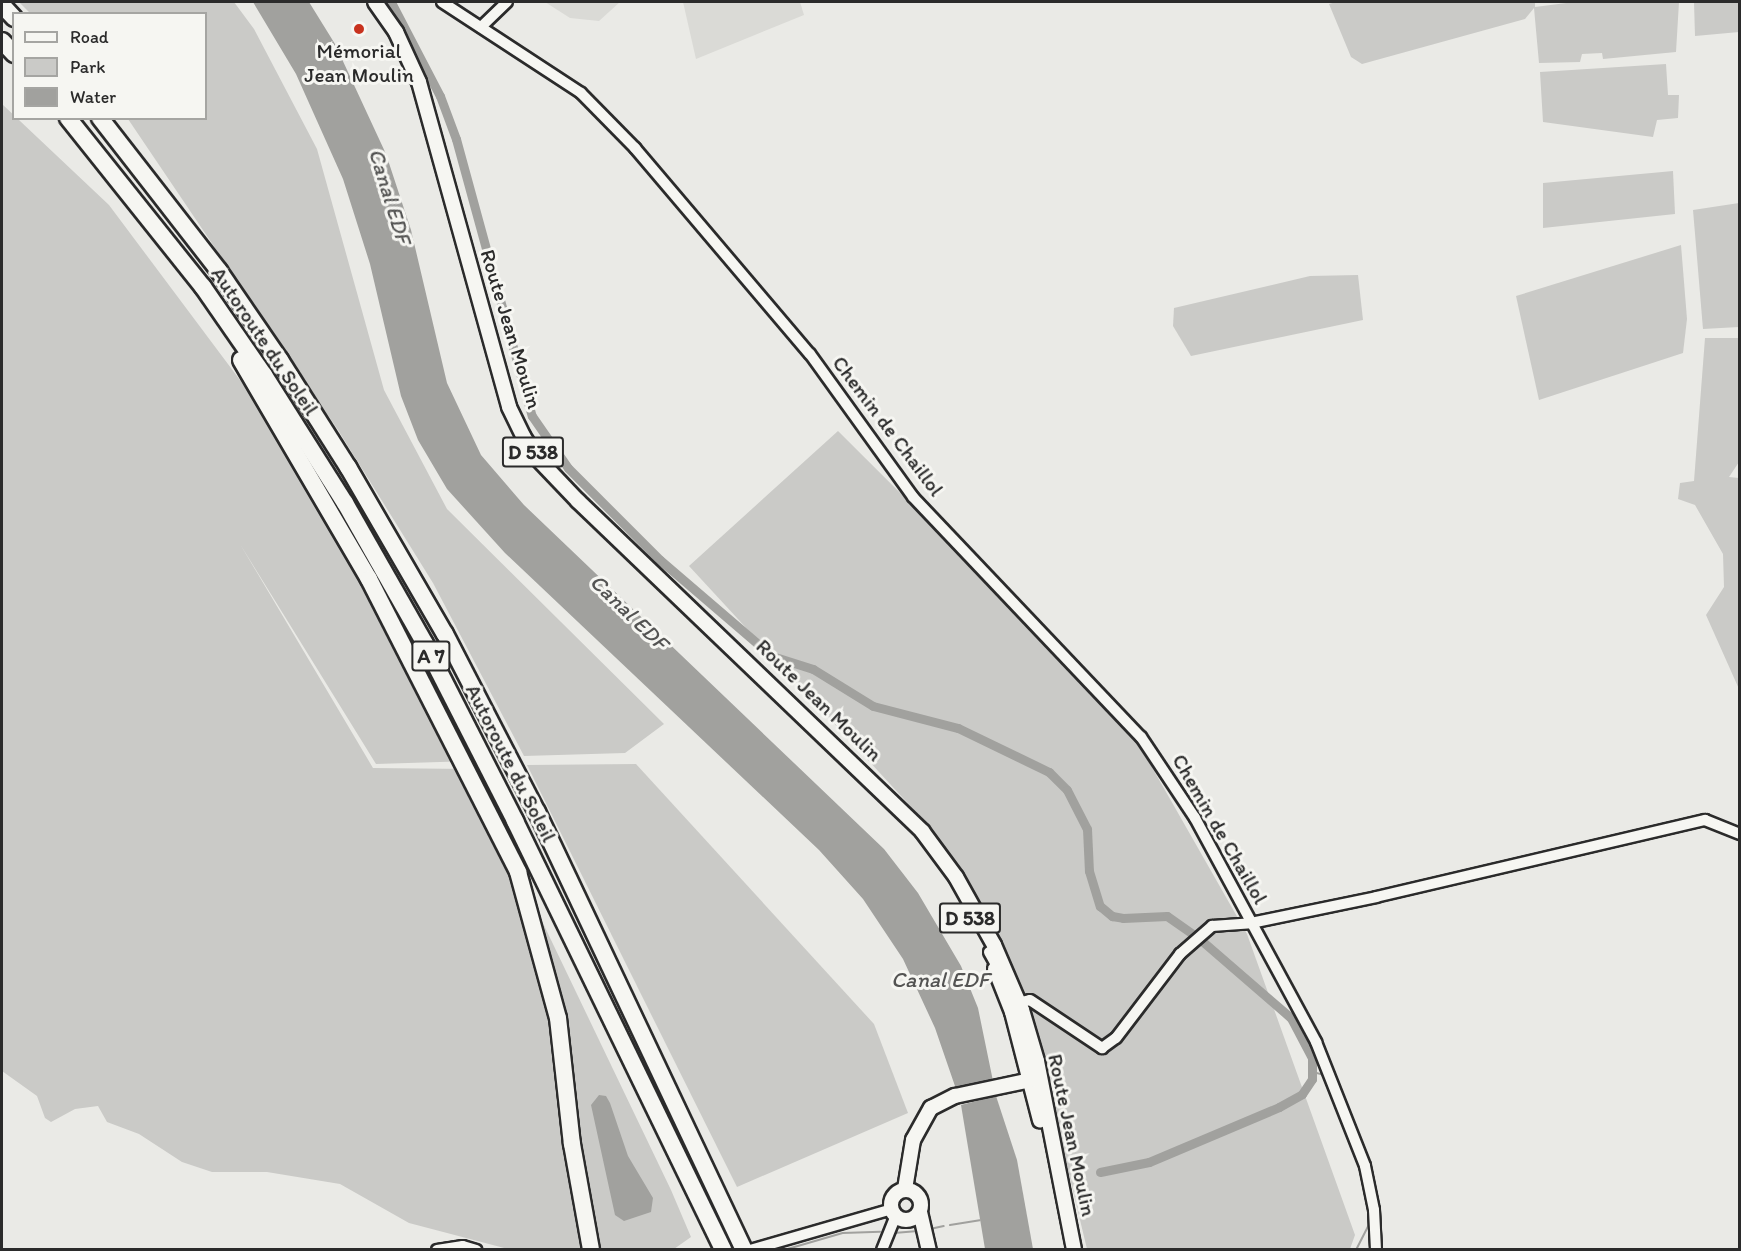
<!DOCTYPE html>
<meta charset="utf-8">
<style>
body{margin:0}
#map{position:relative;width:1741px;height:1251px;overflow:hidden;background:#eaeae6;font-family:Itim,sans-serif}
div>[style]{position:absolute}
.built>*{inset:0;background:#dadad6}
.green>*{inset:0;background:#cacac7}
.water>*{inset:0;background:#a1a19e}
.stream>*{height:2px;margin:-1px;padding:0 1px;transform-origin:1px;border-radius:1px;background:#a1a19e}
.canal>*{height:9px;margin:-4.5px;padding:0 4.5px;transform-origin:4.5px;border-radius:4.5px;background:#a1a19e}
.roads{filter:drop-shadow(2px 0 #2b2b2b) drop-shadow(-2px 0 #2b2b2b) drop-shadow(0 2px #2b2b2b) drop-shadow(0 -2px #2b2b2b)}
.minor>*{height:10px;margin:-5px;padding:0 5px;transform-origin:5px;border-radius:5px;background:#f6f6f2}
.major>*{height:14px;margin:-7px;padding:0 7px;transform-origin:7px;border-radius:7px;background:#f6f6f2}
.major>.ring{margin:-7px;padding:0;box-sizing:content-box;background:none;border:14px solid #f6f6f2;border-radius:50%}
.highway>*{height:16px;margin:-8px;padding:0 8px;transform-origin:8px;border-radius:8px;background:#f6f6f2}
.dots>*{width:16px;height:16px;translate:-50% -50%;box-sizing:border-box;border:3px solid #f6f6f2;border-radius:50%}
span{translate:-50% -50%;white-space:nowrap;text-align:center;line-height:1.15;-webkit-text-stroke:6px #f6f6f2;paint-order:stroke}
.shield-label span{padding:2px 4px;background:#f6f6f2;border:2px solid;border-radius:4px;-webkit-text-stroke-width:0}
.shield-label{font-size:20px;color:#2b2b2b;font-weight:700}
.poi-label{font-size:21px;color:#2b2b2b}
.street-label{font-size:21px;color:#2b2b2b}
.water-label{font-size:22px;color:#545453;font-style:italic}
.frame{position:absolute;inset:0;border:3px solid #2b2b2b;pointer-events:none}
.legend{position:absolute;left:12px;top:12px;width:195px;height:108px;box-sizing:border-box;background:#f6f6f2;border:2px solid #a5a5a2;margin:0;padding:8px 10px;list-style:none;font-size:18px;color:#2b2b2b}
.legend li{display:flex;align-items:center;gap:12px;height:30px}
.legend b{width:30px;border:2px solid #a5a5a2}
</style>
<div id="map">
<div class="built">
<i style="clip-path:polygon(545px 2px,620px 2px,599px 21px,570px 18px)"></i>
<i style="clip-path:polygon(683px 2px,800px 2px,804px 15px,696px 59px)"></i>
</div>
<div class="green">
<i style="clip-path:polygon(19px 2px,234px 2px,254px 29px,317px 149px,384px 390px,447px 509px,664px 724px,625px 753px,524px 756px,433px 583px,338px 430px,128px 119px,206px 118px,206px 14px,30px 13px)"></i>
<i style="clip-path:polygon(1336px 2px,1535px 2px,1535px 7px,1574px 2px,1679px 2px,1676px 52px,1603px 59px,1602px 53px,1582px 54px,1580px 62px,1539px 63px,1534px 8px,1525px 19px,1362px 64px,1351px 57px,1329px 4px)"></i>
<i style="clip-path:polygon(1694px 2px,1739px 2px,1739px 32px,1695px 36px)"></i>
<i style="clip-path:polygon(1666px 64px,1668px 95px,1679px 95px,1678px 118px,1657px 120px,1653px 137px,1543px 122px,1540px 72px)"></i>
<i style="clip-path:polygon(2px 104px,109px 205px,299px 459px,472px 761px,376px 764px,240px 544px,373px 768px,469px 769px,671px 1190px,691px 1237px,674px 1249px,508px 1249px,409px 1223px,340px 1184px,267px 1172px,212px 1172px,182px 1162px,139px 1134px,107px 1122px,98px 1106px,75px 1109px,51px 1122px,45px 1118px,37px 1096px,2px 1071px)"></i>
<i style="clip-path:polygon(1673px 171px,1675px 214px,1543px 228px,1543px 183px)"></i>
<i style="clip-path:polygon(1739px 203px,1739px 327px,1703px 329px,1693px 210px)"></i>
<i style="clip-path:polygon(1681px 245px,1687px 319px,1683px 353px,1539px 400px,1516px 296px)"></i>
<i style="clip-path:polygon(1358px 275px,1363px 320px,1191px 356px,1173px 326px,1174px 308px,1310px 276px)"></i>
<i style="clip-path:polygon(1705px 338px,1739px 338px,1739px 462px,1729px 477px,1739px 478px,1739px 689px,1706px 615px,1724px 587px,1723px 554px,1695px 505px,1678px 499px,1680px 483px,1694px 481px)"></i>
<i style="clip-path:polygon(838px 431px,1121px 713px,1247px 934px,1355px 1235px,1350px 1249px,1087px 1249px,1048px 1087px,969px 888px,926px 823px,689px 566px)"></i>
<i style="clip-path:polygon(636px 764px,874px 1024px,908px 1113px,737px 1187px,527px 765px)"></i>
</div>
<div class="water">
<i style="clip-path:polygon(253px 2px,309px 2px,335px 44px,386px 154px,411px 230px,447px 383px,481px 455px,524px 505px,884px 849px,918px 893px,961px 966px,978px 1008px,993px 1081px,956px 1089px,935px 1028px,903px 959px,863px 899px,819px 850px,505px 553px,447px 489px,418px 440px,401px 396px,370px 264px,343px 179px,296px 74px)"></i>
<i style="clip-path:polygon(599px 1095px,606px 1096px,610px 1103px,628px 1156px,653px 1198px,651px 1212px,624px 1221px,615px 1215px,591px 1105px)"></i>
<i style="clip-path:polygon(996px 1096px,1017px 1160px,1033px 1249px,985px 1249px,961px 1105px)"></i>
</div>
<div class="stream">
<i style="left:1313px;top:1072px;width:11px;rotate:15deg"></i>
<i style="left:950px;top:1225px;width:30px;rotate:-9deg"></i>
<i style="left:930px;top:1229px;width:14px;rotate:-12deg"></i>
<i style="left:894px;top:1233px;width:21px;rotate:-5deg"></i>
<i style="left:784px;top:1250px;width:61px;rotate:-16.1deg"></i>
<i style="left:843px;top:1233px;width:37px;rotate:-2deg"></i>
<i style="left:1356px;top:1250px;width:30px;rotate:-63deg"></i>
</div>
<div class="canal">
<i style="left:391px;top:2px;width:106px;rotate:62.5deg"></i>
<i style="left:440px;top:96px;width:46px;rotate:69.6deg"></i>
<i style="left:456px;top:139px;width:287px;rotate:74.7deg"></i>
<i style="left:532px;top:416px;width:63px;rotate:55.3deg"></i>
<i style="left:568px;top:468px;width:130px;rotate:45deg"></i>
<i style="left:660px;top:560px;width:148px;rotate:40.6deg"></i>
<i style="left:772px;top:656px;width:43px;rotate:17.6deg"></i>
<i style="left:813px;top:669px;width:70px;rotate:31.7deg"></i>
<i style="left:873px;top:706px;width:88px;rotate:14.5deg"></i>
<i style="left:958px;top:728px;width:101px;rotate:25.8deg"></i>
<i style="left:1049px;top:772px;width:25px;rotate:45deg"></i>
<i style="left:1067px;top:790px;width:44px;rotate:62.9deg"></i>
<i style="left:1087px;top:829px;width:42px;rotate:87.3deg"></i>
<i style="left:1089px;top:871px;width:37px;rotate:73deg"></i>
<i style="left:1100px;top:906px;width:16px;rotate:40deg"></i>
<i style="left:1112px;top:916px;width:11px;rotate:10deg"></i>
<i style="left:1123px;top:918px;width:44px;rotate:-2.6deg"></i>
<i style="left:1167px;top:916px;width:32px;rotate:35deg"></i>
<i style="left:1100px;top:1172px;width:50px;rotate:-11.5deg"></i>
<i style="left:1149px;top:1162px;width:141px;rotate:-22.9deg"></i>
<i style="left:1279px;top:1107px;width:26px;rotate:-29deg"></i>
<i style="left:1302px;top:1094px;width:18px;rotate:-56deg"></i>
<i style="left:1312px;top:1079px;width:21px;rotate:-90deg"></i>
<i style="left:1312px;top:1058px;width:45px;rotate:-117.7deg"></i>
<i style="left:1291px;top:1018px;width:119px;rotate:-139.1deg"></i>
</div>
<div class="roads">
<div class="minor">
<i style="left:442px;top:2px;width:166px;rotate:33.2deg"></i>
<i style="left:581px;top:93px;width:77px;rotate:45.5deg"></i>
<i style="left:635px;top:148px;width:270px;rotate:49.7deg"></i>
<i style="left:810px;top:354px;width:176px;rotate:54.2deg"></i>
<i style="left:913px;top:497px;width:331px;rotate:46.5deg"></i>
<i style="left:1141px;top:737px;width:97px;rotate:56.3deg"></i>
<i style="left:1195px;top:818px;width:255px;rotate:61.6deg"></i>
<i style="left:1316px;top:1042px;width:133px;rotate:68.4deg"></i>
<i style="left:1365px;top:1166px;width:45px;rotate:78.4deg"></i>
<i style="left:1374px;top:1210px;width:40px;rotate:87.1deg"></i>
<i style="left:481px;top:27px;width:36px;rotate:-44deg"></i>
<i style="left:989px;top:952px;width:21px;rotate:61deg"></i>
<i style="left:1013px;top:1004px;width:17px;rotate:-13deg"></i>
<i style="left:1030px;top:1000px;width:87px;rotate:33.7deg"></i>
<i style="left:1102px;top:1048px;width:17px;rotate:-36deg"></i>
<i style="left:1116px;top:1038px;width:106px;rotate:-52.7deg"></i>
<i style="left:1180px;top:954px;width:43px;rotate:-41.2deg"></i>
<i style="left:1212px;top:926px;width:39px;rotate:-4deg"></i>
<i style="left:1251px;top:923px;width:128px;rotate:-11.7deg"></i>
<i style="left:1376px;top:897px;width:338px;rotate:-13.2deg"></i>
<i style="left:1705px;top:820px;width:38px;rotate:22deg"></i>
<i style="left:437px;top:1250px;width:26px;rotate:-9deg"></i>
<i style="left:463px;top:1246px;width:14px;rotate:17deg"></i>
<i style="left:750px;top:1250px;width:148px;rotate:-16.1deg"></i>
<i style="left:882px;top:1250px;width:37px;rotate:-68deg"></i>
</div>
<div class="major">
<i style="left:375px;top:2px;width:37px;rotate:55deg"></i>
<i style="left:396px;top:32px;width:55px;rotate:65.3deg"></i>
<i style="left:419px;top:82px;width:337px;rotate:74.5deg"></i>
<i style="left:509px;top:407px;width:32px;rotate:64deg"></i>
<i style="left:523px;top:436px;width:26px;rotate:58deg"></i>
<i style="left:537px;top:458px;width:59px;rotate:46.4deg"></i>
<i style="left:578px;top:501px;width:477px;rotate:43.8deg"></i>
<i style="left:922px;top:831px;width:57px;rotate:53.5deg"></i>
<i style="left:956px;top:877px;width:78px;rotate:60.8deg"></i>
<i style="left:994px;top:945px;width:71px;rotate:66.7deg"></i>
<i style="left:1022px;top:1010px;width:53px;rotate:73.6deg"></i>
<i style="left:1037px;top:1061px;width:193px;rotate:78.9deg"></i>
<i style="left:995px;top:969px;width:46px;rotate:68.4deg"></i>
<i style="left:1012px;top:1012px;width:112px;rotate:75.5deg"></i>
<i style="left:905px;top:1189px;width:50px;rotate:-80.7deg"></i>
<i style="left:913px;top:1140px;width:37px;rotate:-61deg"></i>
<i style="left:931px;top:1108px;width:27px;rotate:-27deg"></i>
<i style="left:955px;top:1096px;width:78px;rotate:-11.9deg"></i>
<i style="left:1031px;top:1080px;width:7px;rotate:-63deg"></i>
<i class="ring" style="left:891px;top:1190px;width:16px;height:16px"></i>
<i style="left:920px;top:1212px;width:39px;rotate:77deg"></i>
</div>
<div class="highway">
<i style="left:2px;top:5px;width:18px;rotate:47deg"></i>
<i style="left:2px;top:41px;width:18px;rotate:47deg"></i>
<i style="left:68px;top:118px;width:216px;rotate:51.4deg"></i>
<i style="left:203px;top:287px;width:107px;rotate:55.3deg"></i>
<i style="left:264px;top:375px;width:151px;rotate:57.7deg"></i>
<i style="left:345px;top:503px;width:162px;rotate:60.4deg"></i>
<i style="left:425px;top:644px;width:199px;rotate:63deg"></i>
<i style="left:515px;top:821px;width:477px;rotate:64.1deg"></i>
<i style="left:100px;top:118px;width:194px;rotate:52.1deg"></i>
<i style="left:219px;top:271px;width:108px;rotate:55.6deg"></i>
<i style="left:280px;top:360px;width:127px;rotate:57.6deg"></i>
<i style="left:348px;top:467px;width:193px;rotate:59.9deg"></i>
<i style="left:445px;top:634px;width:200px;rotate:62.7deg"></i>
<i style="left:537px;top:812px;width:484px;rotate:64.7deg"></i>
<i style="left:241px;top:360px;width:254px;rotate:59.7deg"></i>
<i style="left:369px;top:579px;width:329px;rotate:63deg"></i>
<i style="left:518px;top:872px;width:151px;rotate:74.7deg"></i>
<i style="left:558px;top:1018px;width:127px;rotate:83.7deg"></i>
<i style="left:572px;top:1144px;width:108px;rotate:79.8deg"></i>
</div>
</div>
<div class="dots">
<i style="left:359px;top:29px;background:#c8321e"></i>
</div>
<div class="shield-label">
<span style="left:533px;top:452px">D 538</span>
<span style="left:431px;top:656px">A 7</span>
<span style="left:970px;top:918px">D 538</span>
</div>
<div class="poi-label">
<span style="left:359px;top:63px">Mémorial<br>Jean Moulin</span>
</div>
<div class="street-label">
<span style="left:511px;top:329px;rotate:73deg">Route Jean Moulin</span>
<span style="left:265px;top:341px;rotate:56deg">Autoroute du Soleil</span>
<span style="left:888px;top:426px;rotate:53deg">Chemin de Chaillol</span>
<span style="left:819px;top:700px;rotate:44deg">Route Jean Moulin</span>
<span style="left:511px;top:763px;rotate:63deg">Autoroute du Soleil</span>
<span style="left:1220px;top:829px;rotate:60deg">Chemin de Chaillol</span>
<span style="left:1072px;top:1135px;rotate:78deg">Route Jean Moulin</span>
</div>
<div class="water-label">
<span style="left:390px;top:196px;rotate:73deg">Canal EDF</span>
<span style="left:629px;top:612px;rotate:44deg">Canal EDF</span>
<span style="left:940px;top:980px">Canal EDF</span>
</div>
<div class="frame"></div>
<ul class="legend">
<li><b style="height:8px;background:#f6f6f2"></b>Road</li>
<li><b style="height:16px;background:#cacac7"></b>Park</li>
<li><b style="height:16px;background:#a1a19e"></b>Water</li>
</ul>
</div>
